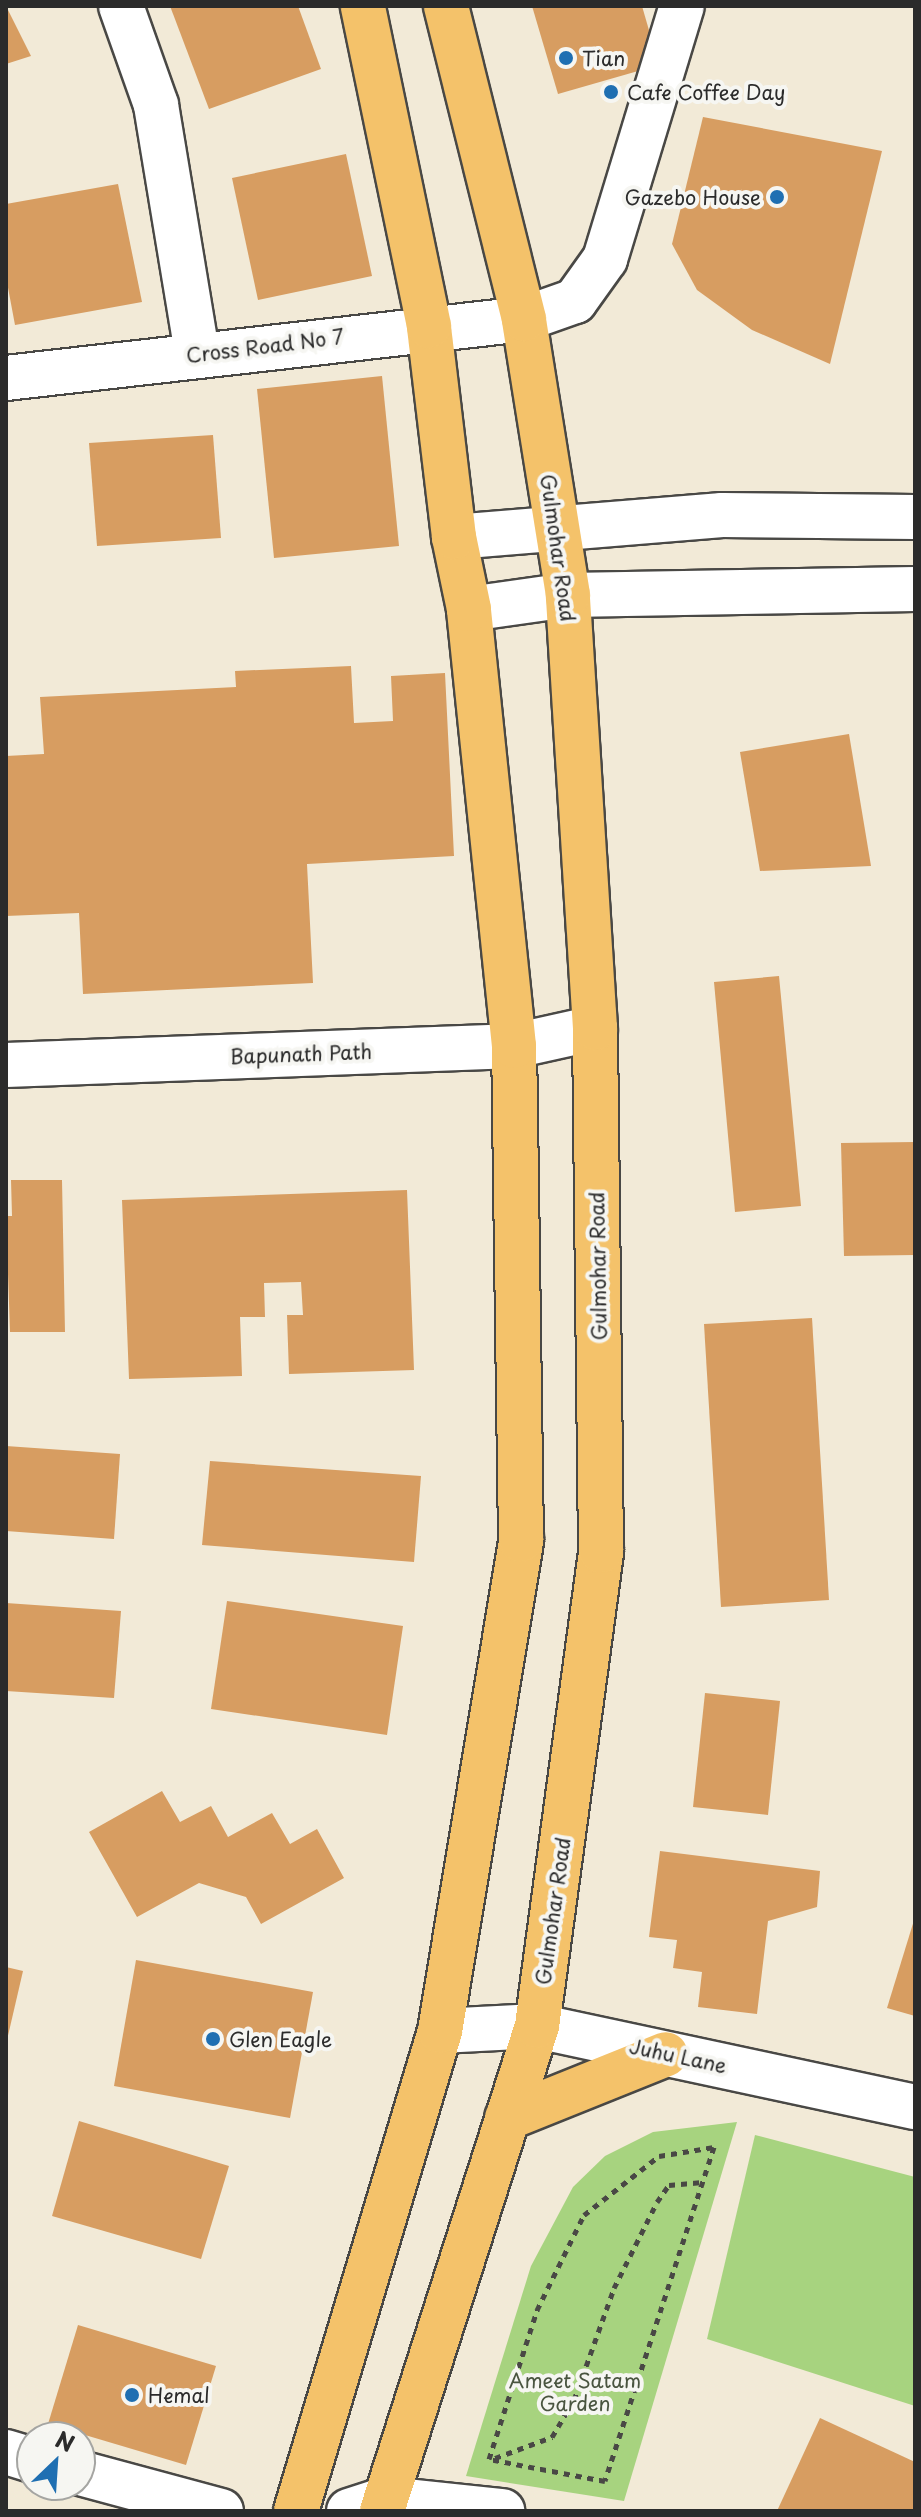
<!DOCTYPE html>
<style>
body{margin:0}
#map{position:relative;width:921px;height:2517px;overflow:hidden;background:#f2ead7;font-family:"Playpen Sans",sans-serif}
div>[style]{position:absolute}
.green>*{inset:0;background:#a7d37f}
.building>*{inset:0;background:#d79d61}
.path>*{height:5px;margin-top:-2.5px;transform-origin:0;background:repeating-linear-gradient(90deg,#494845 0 6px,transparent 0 12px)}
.roads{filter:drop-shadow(2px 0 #494845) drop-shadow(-2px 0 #494845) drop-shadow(0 2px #494845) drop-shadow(0 -2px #494845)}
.minor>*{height:44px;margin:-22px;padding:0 22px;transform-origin:22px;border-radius:22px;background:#fff}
.major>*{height:44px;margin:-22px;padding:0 22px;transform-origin:22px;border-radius:22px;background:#f4c26a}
.dots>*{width:22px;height:22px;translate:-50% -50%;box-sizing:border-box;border:4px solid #f6f6f2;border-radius:50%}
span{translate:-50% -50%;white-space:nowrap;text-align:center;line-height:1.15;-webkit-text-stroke:8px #f6f6f2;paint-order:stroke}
.poi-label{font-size:20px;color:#2b2b2b}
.left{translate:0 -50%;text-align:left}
.right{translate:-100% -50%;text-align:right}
.street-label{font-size:20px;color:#2b2b2b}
.park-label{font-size:20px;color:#4a5540}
.frame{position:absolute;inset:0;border:8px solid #2b2b2b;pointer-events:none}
.north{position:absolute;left:16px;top:2421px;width:80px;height:80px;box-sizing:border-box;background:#f6f6f2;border:2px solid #a5a5a2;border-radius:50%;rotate:25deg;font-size:22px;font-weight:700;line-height:32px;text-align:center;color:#2b2b2b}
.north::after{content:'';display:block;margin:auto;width:28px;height:36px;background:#1f6fb2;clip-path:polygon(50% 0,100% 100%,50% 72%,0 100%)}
</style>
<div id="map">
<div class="green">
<i style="clip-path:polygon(737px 2122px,624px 2501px,466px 2476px,531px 2266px,573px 2187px,605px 2156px,653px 2132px)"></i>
<i style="clip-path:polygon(755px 2135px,915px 2177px,915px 2406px,707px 2339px)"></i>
</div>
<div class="building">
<i style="clip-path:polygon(6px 6px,31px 56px,6px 64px)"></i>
<i style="clip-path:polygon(170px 6px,298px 6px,321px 69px,209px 109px)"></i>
<i style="clip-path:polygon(532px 6px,642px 6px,659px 65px,558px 94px)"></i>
<i style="clip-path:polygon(703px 117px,882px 151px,830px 364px,752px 330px,697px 290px,672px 244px)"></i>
<i style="clip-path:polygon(346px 154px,372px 276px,258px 300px,232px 178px)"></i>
<i style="clip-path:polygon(118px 184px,142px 302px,15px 325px,6px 277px,6px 204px)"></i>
<i style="clip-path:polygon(382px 376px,399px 546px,274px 558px,257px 389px)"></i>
<i style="clip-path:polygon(213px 435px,221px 538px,97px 546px,89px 443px)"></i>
<i style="clip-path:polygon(351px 666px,354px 723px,393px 721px,391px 676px,445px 673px,454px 856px,307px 864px,313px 983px,83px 994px,79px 913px,6px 916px,6px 756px,44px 754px,40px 697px,236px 687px,235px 671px)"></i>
<i style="clip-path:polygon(849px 734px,871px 866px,760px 871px,740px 752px)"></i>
<i style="clip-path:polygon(779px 976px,801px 1206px,735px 1212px,714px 982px)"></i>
<i style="clip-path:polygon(915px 1142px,915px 1255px,844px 1256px,841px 1143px)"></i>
<i style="clip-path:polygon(11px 1180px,62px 1180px,65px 1332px,10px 1332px,6px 1216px,12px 1216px)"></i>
<i style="clip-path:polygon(407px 1190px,414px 1370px,289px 1374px,287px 1315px,303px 1315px,301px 1282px,264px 1283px,265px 1317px,240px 1317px,242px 1376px,129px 1379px,122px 1200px)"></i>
<i style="clip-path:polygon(812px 1318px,829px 1600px,721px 1607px,704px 1324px)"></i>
<i style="clip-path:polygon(6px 1446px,120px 1454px,114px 1539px,6px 1531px)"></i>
<i style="clip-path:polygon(210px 1461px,421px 1476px,414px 1562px,202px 1545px)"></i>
<i style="clip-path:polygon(227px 1601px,403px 1626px,387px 1735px,211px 1709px)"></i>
<i style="clip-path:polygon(6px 1603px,121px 1611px,114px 1698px,6px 1691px)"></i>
<i style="clip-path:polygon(705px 1693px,780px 1701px,768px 1815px,693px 1807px)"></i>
<i style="clip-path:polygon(162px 1791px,180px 1822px,211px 1806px,228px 1837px,272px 1813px,290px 1844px,317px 1829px,344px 1878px,261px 1924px,246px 1897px,199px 1883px,137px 1917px,89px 1832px)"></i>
<i style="clip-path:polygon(660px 1851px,820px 1871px,817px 1907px,768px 1921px,757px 2014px,698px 2007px,702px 1972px,673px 1968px,677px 1940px,649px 1937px)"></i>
<i style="clip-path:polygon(915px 1917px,915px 2016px,887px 2008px)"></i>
<i style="clip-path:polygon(136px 1960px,313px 1992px,290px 2118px,114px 2086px)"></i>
<i style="clip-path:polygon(6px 1967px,23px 1971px,7px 2040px,6px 2040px)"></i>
<i style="clip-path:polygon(79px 2121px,229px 2166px,201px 2259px,52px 2216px)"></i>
<i style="clip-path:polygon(78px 2325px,216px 2366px,186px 2465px,48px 2424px)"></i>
<i style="clip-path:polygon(820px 2418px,915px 2462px,915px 2511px,777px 2511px)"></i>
</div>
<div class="path">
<i style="left:714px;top:2147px;width:351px;rotate:108.1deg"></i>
<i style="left:605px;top:2481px;width:118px;rotate:-169.3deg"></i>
<i style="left:489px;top:2459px;width:157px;rotate:-72.1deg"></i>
<i style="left:537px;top:2310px;width:106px;rotate:-63.7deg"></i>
<i style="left:584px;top:2215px;width:95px;rotate:-38.2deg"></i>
<i style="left:659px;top:2156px;width:56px;rotate:-9.3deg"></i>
<i style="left:495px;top:2458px;width:61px;rotate:-20.2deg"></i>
<i style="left:552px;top:2437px;width:43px;rotate:-59.3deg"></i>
<i style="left:574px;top:2400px;width:119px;rotate:-70.3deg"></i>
<i style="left:614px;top:2288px;width:96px;rotate:-63.4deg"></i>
<i style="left:657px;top:2202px;width:21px;rotate:-55deg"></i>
<i style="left:669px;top:2185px;width:34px;rotate:-5deg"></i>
</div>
<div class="roads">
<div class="minor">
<i style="left:121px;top:6px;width:105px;rotate:70.5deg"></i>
<i style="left:156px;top:105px;width:252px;rotate:80.6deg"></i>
<i style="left:6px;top:378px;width:521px;rotate:-6.5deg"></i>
<i style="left:524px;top:319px;width:54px;rotate:-19.4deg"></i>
<i style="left:575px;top:301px;width:52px;rotate:-54.5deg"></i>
<i style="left:605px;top:259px;width:264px;rotate:-73.1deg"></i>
<i style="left:454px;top:537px;width:269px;rotate:-4.7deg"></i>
<i style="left:722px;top:515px;width:193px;rotate:0.6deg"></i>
<i style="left:469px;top:609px;width:100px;rotate:-8deg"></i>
<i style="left:568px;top:595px;width:347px;rotate:-1deg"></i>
<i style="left:6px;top:1065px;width:508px;rotate:-2.14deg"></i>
<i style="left:514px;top:1046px;width:83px;rotate:-12.5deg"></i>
<i style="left:440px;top:2031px;width:97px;rotate:-3deg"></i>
<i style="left:537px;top:2026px;width:387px;rotate:12.1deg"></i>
<i style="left:6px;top:2452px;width:27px;rotate:17deg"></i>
<i style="left:80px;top:2473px;width:146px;rotate:15.1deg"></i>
<i style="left:349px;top:2511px;width:39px;rotate:-18deg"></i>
<i style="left:386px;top:2499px;width:117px;rotate:5.9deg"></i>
</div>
<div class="major">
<i style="left:507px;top:2118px;width:171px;rotate:-21.9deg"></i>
<i style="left:296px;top:2511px;width:501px;rotate:-73.3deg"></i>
<i style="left:440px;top:2031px;width:498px;rotate:-80.6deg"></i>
<i style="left:521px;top:1540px;width:494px;rotate:-90.8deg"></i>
<i style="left:514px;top:1046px;width:439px;rotate:-95.9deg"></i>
<i style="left:469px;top:609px;width:74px;rotate:-101.8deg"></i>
<i style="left:454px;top:537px;width:212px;rotate:-96.8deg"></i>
<i style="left:429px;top:326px;width:327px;rotate:-101.7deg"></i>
<i style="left:382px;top:2511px;width:509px;rotate:-72.28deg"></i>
<i style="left:537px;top:2026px;width:479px;rotate:-82.3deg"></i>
<i style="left:601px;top:1551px;width:523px;rotate:-90.66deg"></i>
<i style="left:595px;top:1028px;width:434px;rotate:-93.6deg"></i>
<i style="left:568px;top:595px;width:279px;rotate:-99.1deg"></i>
<i style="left:524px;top:319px;width:323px;rotate:-104deg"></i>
</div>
</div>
<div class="dots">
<i style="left:566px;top:58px;background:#1f6fb2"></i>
<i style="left:611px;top:92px;background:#1f6fb2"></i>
<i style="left:777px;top:197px;background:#1f6fb2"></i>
<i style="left:213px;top:2039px;background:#1f6fb2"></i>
<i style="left:132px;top:2395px;background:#1f6fb2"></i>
</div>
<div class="poi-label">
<span class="left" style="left:582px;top:58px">Tian</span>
<span class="left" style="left:627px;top:92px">Cafe Coffee Day</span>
<span class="right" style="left:761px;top:197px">Gazebo House</span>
<span class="left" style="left:229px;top:2039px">Glen Eagle</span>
<span class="left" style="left:148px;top:2395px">Hemal</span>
</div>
<div class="street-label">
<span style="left:265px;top:346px;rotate:-7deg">Cross Road No 7</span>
<span style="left:558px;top:548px;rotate:82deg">Gulmohar Road</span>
<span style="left:301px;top:1054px;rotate:-2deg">Bapunath Path</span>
<span style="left:598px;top:1266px;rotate:-91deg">Gulmohar Road</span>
<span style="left:553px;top:1911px;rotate:-82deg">Gulmohar Road</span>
<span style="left:678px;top:2056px;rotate:12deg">Juhu Lane</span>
</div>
<div class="park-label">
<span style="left:575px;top:2392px">Ameet Satam<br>Garden</span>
</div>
<div class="frame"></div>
<div class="north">N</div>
</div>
